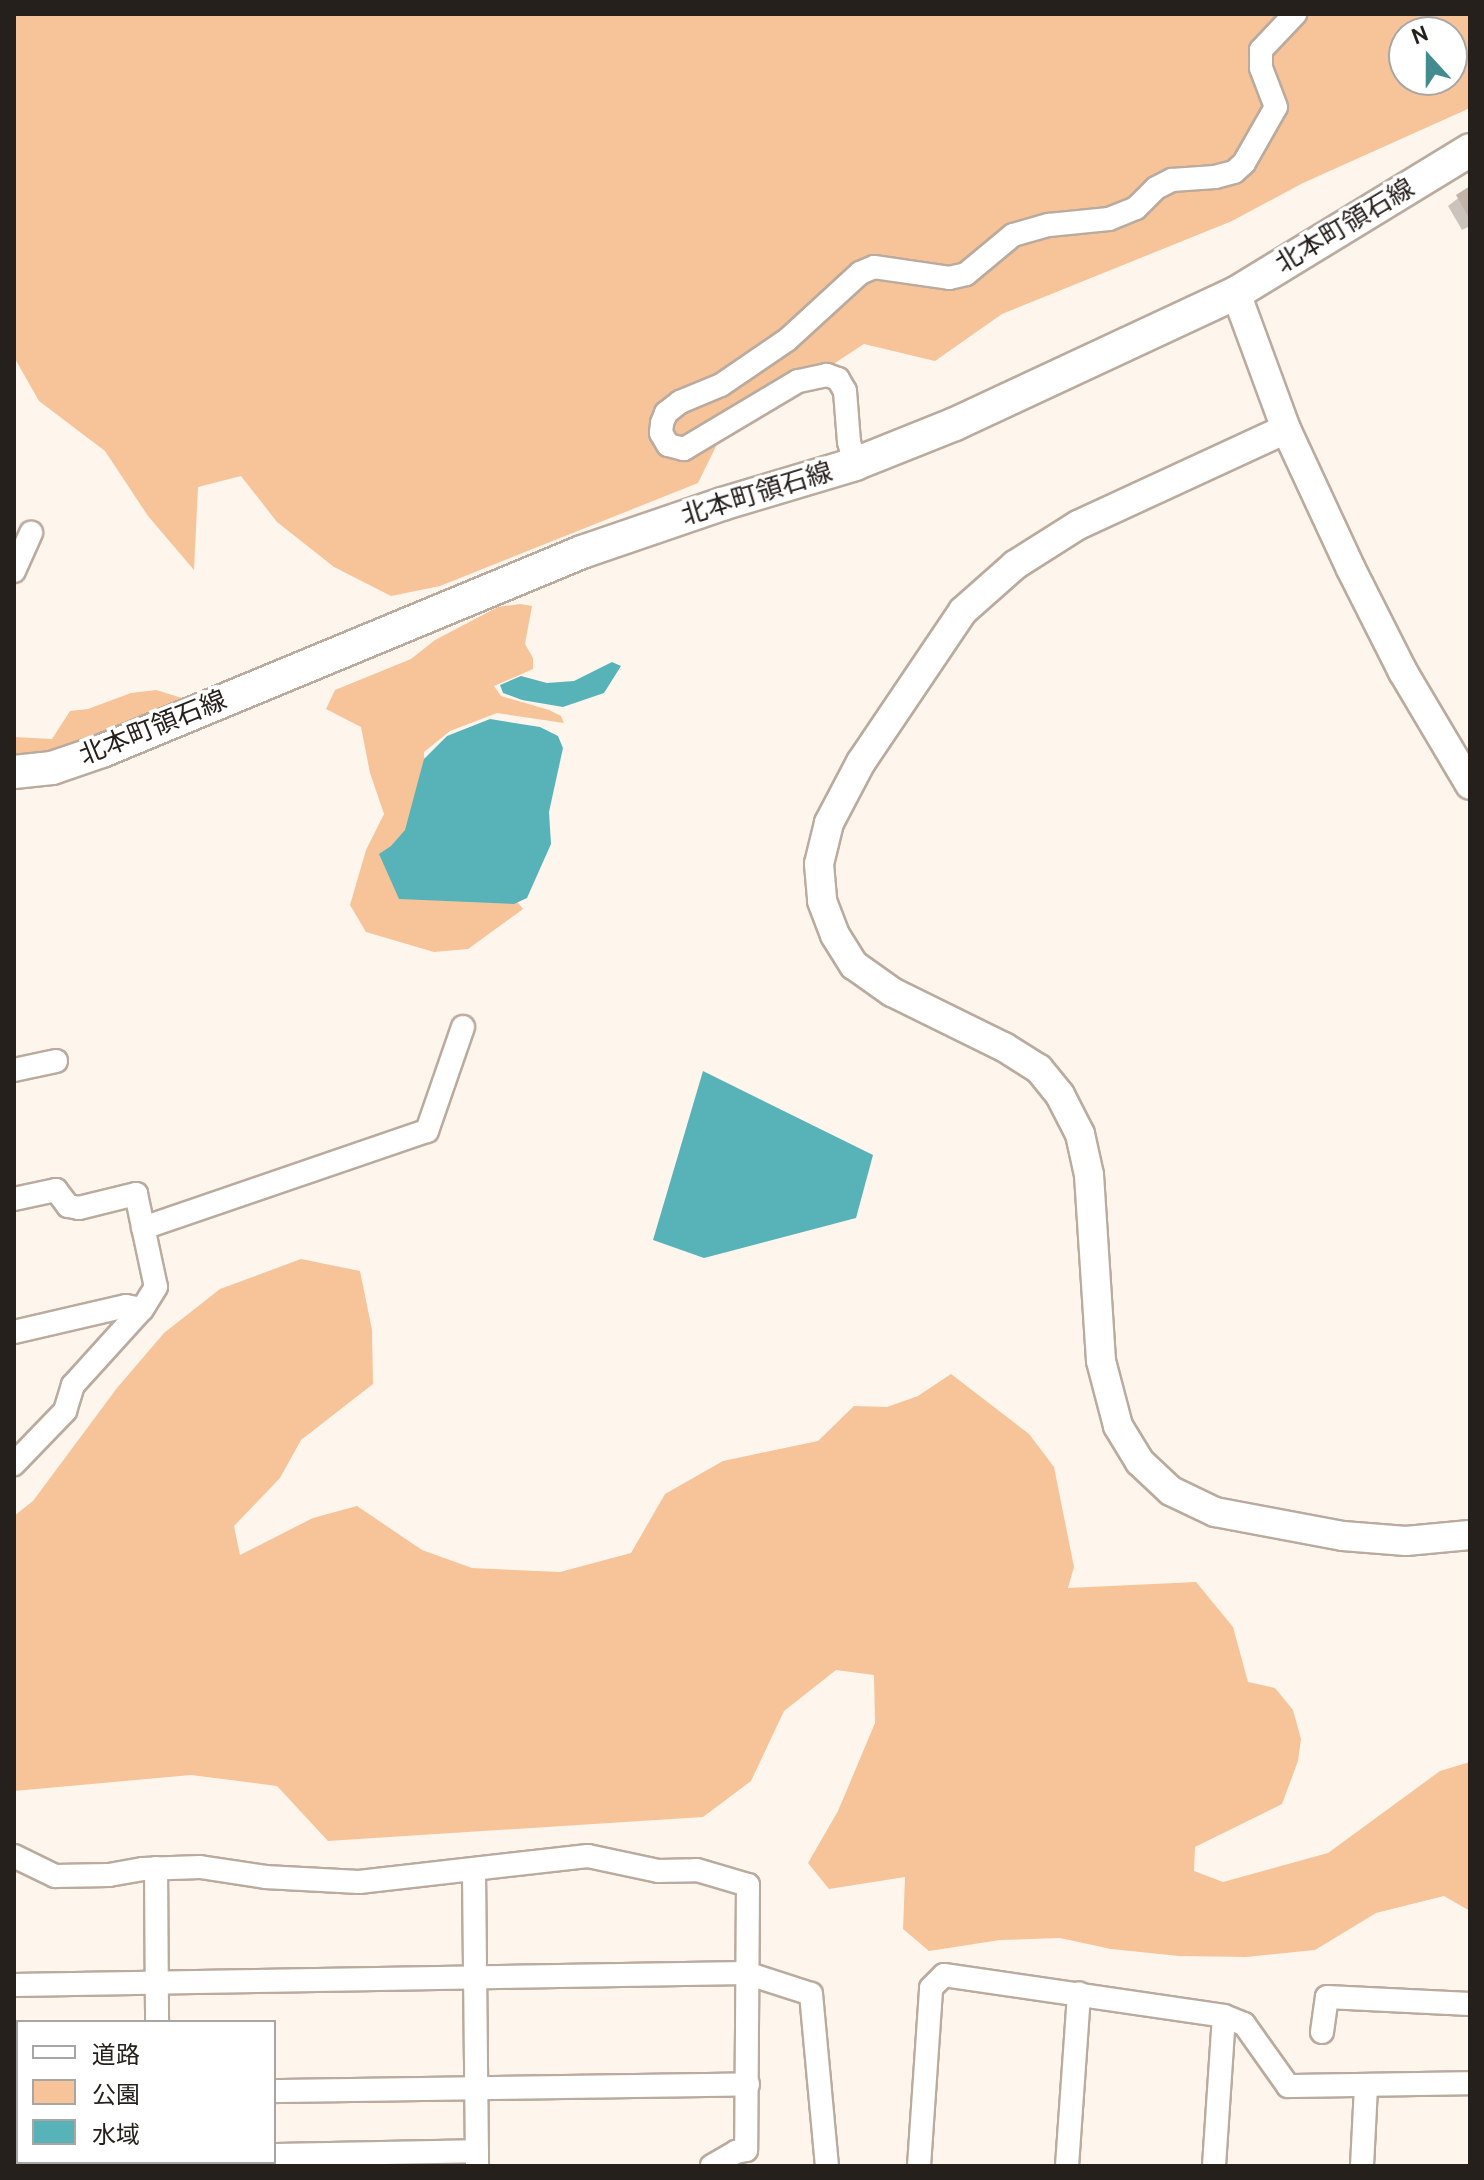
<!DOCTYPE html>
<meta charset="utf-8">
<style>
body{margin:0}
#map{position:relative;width:1484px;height:2180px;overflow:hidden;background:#fef5ed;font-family:Cabin,"Noto Sans JP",sans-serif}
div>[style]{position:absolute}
.green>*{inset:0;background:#f7c499}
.water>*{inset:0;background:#58b3b9}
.shadow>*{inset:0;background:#0003}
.building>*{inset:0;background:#c2b3a7}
.roads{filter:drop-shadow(2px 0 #baab9e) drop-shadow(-2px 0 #baab9e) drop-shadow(0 2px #baab9e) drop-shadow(0 -2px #baab9e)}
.minor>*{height:22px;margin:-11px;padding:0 11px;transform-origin:11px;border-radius:11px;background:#fff}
.tertiary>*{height:28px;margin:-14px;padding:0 14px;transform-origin:14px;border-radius:14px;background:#fff}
.secondary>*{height:32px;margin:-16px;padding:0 16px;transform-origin:16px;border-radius:16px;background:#fff}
span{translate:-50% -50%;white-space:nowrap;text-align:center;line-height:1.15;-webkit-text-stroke:7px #fff;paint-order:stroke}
.street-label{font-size:26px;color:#26201c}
.frame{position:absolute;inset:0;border:16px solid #26201c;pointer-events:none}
.legend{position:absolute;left:16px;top:2020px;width:260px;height:144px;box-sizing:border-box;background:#fff;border:2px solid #a8a6a4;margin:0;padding:10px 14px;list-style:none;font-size:24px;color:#26201c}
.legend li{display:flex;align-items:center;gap:16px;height:40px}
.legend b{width:40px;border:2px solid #a8a6a4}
.north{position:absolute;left:1388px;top:16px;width:80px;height:80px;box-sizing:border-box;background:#fff;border:2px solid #a8a6a4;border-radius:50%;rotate:339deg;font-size:22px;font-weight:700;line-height:32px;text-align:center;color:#26201c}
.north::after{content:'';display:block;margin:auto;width:28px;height:36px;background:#438b8f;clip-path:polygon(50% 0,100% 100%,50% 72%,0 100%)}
</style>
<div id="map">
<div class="green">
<i style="clip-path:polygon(evenodd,14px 14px,1470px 14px,1470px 108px,1303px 183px,1232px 221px,1002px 314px,935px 361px,864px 344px,720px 438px,698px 483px,440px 586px,391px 596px,334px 567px,277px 522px,241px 476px,198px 487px,194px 570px,148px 516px,105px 451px,39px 401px,14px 357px,14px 14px,1404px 32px,1452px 32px,1452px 80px,1404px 80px,1404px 32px)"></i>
<i style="clip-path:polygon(520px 604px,532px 606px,525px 644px,533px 658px,533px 669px,494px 686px,501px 696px,549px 710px,561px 716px,564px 723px,497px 713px,450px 731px,424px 752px,425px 786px,523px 909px,468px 949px,434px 952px,366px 932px,350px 905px,366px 850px,384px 814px,370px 773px,361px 727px,326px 709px,335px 690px,411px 659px,435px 640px,498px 607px)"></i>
<i style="clip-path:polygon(156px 690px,182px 698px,177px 706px,56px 751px,14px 761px,14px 737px,52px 739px,70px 711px,88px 709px,131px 693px)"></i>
<i style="clip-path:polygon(301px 1259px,360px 1271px,372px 1330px,373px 1384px,301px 1440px,280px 1478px,234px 1526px,240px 1555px,313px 1518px,357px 1506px,422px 1550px,472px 1568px,560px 1572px,631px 1553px,665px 1494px,723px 1461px,818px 1441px,854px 1406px,887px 1407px,918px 1396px,951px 1374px,1029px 1434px,1054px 1467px,1074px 1567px,1068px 1588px,1196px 1582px,1233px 1627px,1248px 1682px,1275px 1688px,1293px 1710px,1301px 1739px,1298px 1761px,1282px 1804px,1195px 1847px,1194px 1871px,1223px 1882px,1328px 1853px,1440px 1771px,1470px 1762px,1470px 1911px,1444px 1896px,1376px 1913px,1315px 1950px,1246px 1957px,1179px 1956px,1111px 1949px,1060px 1938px,1000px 1940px,929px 1951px,903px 1929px,905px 1877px,829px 1889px,808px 1863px,838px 1811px,875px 1723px,874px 1675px,836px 1670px,784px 1711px,751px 1781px,703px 1817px,328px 1841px,277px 1786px,191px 1775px,14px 1791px,14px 1516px,33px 1501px,117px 1388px,164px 1333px,220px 1289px)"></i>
</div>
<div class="water">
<i style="clip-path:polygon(612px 662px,621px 666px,604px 693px,563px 707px,522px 700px,503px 693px,500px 685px,521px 676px,547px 683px,574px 681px)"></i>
<i style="clip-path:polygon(490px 719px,540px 727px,558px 736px,563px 748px,549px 812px,551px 844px,527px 898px,514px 904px,399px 899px,379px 854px,391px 846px,405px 830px,424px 759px,447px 736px)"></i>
<i style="clip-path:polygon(703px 1071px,873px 1155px,856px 1218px,704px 1258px,653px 1240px)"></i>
</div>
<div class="shadow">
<i style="clip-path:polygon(1470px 189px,1470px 226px,1462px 230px,1448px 206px)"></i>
</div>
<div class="building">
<i style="clip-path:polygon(1470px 186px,1470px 220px,1456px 195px)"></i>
</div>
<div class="roads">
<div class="minor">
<i style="left:855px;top:464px;width:23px;rotate:-105deg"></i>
<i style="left:849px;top:442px;width:51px;rotate:-94.5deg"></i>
<i style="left:845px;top:391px;width:14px;rotate:-120deg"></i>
<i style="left:838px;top:379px;width:12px;rotate:-160deg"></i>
<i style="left:827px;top:375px;width:30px;rotate:168deg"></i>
<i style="left:798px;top:381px;width:133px;rotate:149.2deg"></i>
<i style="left:684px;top:449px;width:16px;rotate:-166deg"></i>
<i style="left:668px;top:445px;width:14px;rotate:-120deg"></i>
<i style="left:661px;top:433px;width:10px;rotate:-84deg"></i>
<i style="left:662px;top:423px;width:11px;rotate:-68deg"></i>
<i style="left:666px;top:413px;width:18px;rotate:-38deg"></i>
<i style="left:680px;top:402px;width:44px;rotate:-22.5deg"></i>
<i style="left:721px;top:385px;width:80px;rotate:-34.3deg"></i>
<i style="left:787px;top:340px;width:99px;rotate:-42.5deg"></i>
<i style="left:860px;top:273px;width:15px;rotate:-23deg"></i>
<i style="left:874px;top:267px;width:76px;rotate:8.3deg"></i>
<i style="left:949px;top:278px;width:17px;rotate:-13deg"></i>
<i style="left:966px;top:274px;width:61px;rotate:-39.7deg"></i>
<i style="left:1013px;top:235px;width:37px;rotate:-16deg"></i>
<i style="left:1049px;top:225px;width:60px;rotate:-5.7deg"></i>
<i style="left:1109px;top:219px;width:29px;rotate:-22deg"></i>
<i style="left:1136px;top:208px;width:28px;rotate:-45deg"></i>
<i style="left:1156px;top:188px;width:18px;rotate:-27deg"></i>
<i style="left:1172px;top:180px;width:43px;rotate:-4deg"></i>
<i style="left:1215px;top:177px;width:20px;rotate:-15deg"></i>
<i style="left:1234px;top:172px;width:13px;rotate:-42deg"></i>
<i style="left:1244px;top:163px;width:64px;rotate:-60.3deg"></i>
<i style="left:1276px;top:107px;width:42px;rotate:-111deg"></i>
<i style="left:1261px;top:68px;width:18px;rotate:-90deg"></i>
<i style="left:1261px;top:50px;width:50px;rotate:-46.6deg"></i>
<i style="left:14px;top:571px;width:42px;rotate:-65.9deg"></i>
<i style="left:14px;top:1070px;width:43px;rotate:-12.1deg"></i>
<i style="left:14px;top:1199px;width:43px;rotate:-12.1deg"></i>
<i style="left:56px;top:1190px;width:20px;rotate:53deg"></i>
<i style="left:68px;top:1206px;width:11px;rotate:10deg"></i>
<i style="left:79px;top:1208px;width:59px;rotate:-13.8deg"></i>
<i style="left:136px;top:1194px;width:95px;rotate:77.9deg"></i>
<i style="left:156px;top:1287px;width:26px;rotate:122deg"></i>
<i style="left:142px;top:1309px;width:103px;rotate:132.2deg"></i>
<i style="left:73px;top:1385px;width:27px;rotate:107deg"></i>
<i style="left:65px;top:1411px;width:74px;rotate:133.9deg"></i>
<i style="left:143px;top:1228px;width:300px;rotate:-18.9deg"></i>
<i style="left:427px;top:1131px;width:110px;rotate:-70.9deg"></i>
<i style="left:14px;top:1332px;width:115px;rotate:-13.1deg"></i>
<i style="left:126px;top:1306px;width:16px;rotate:11deg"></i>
<i style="left:14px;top:1856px;width:46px;rotate:26deg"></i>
<i style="left:55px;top:1876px;width:54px;rotate:-1.1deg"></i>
<i style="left:109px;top:1875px;width:35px;rotate:-10deg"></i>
<i style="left:143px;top:1869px;width:57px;rotate:-2deg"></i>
<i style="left:200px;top:1867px;width:66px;rotate:8.7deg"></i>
<i style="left:265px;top:1877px;width:94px;rotate:3deg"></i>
<i style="left:359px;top:1882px;width:230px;rotate:-6.5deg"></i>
<i style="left:588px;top:1856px;width:72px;rotate:12.1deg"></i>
<i style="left:658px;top:1871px;width:39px;rotate:-1deg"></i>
<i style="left:697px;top:1870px;width:53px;rotate:16.4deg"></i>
<i style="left:748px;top:1885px;width:265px;rotate:90.4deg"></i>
<i style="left:746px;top:2150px;width:10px;rotate:169deg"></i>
<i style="left:736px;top:2152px;width:28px;rotate:150deg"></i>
<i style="left:156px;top:1868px;width:154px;rotate:89.6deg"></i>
<i style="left:474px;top:1872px;width:294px;rotate:89.4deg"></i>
<i style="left:14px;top:1985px;width:732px;rotate:-0.94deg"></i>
<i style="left:746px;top:1973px;width:68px;rotate:17.9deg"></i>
<i style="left:811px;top:1994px;width:173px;rotate:84.7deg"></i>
<i style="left:1322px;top:2032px;width:35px;rotate:-82deg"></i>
<i style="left:1327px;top:1997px;width:143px;rotate:2.8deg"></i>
<i style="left:14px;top:2079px;width:4px"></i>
<i style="left:274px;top:2091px;width:474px;rotate:-0.8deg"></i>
<i style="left:274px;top:2155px;width:203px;rotate:-1.1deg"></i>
<i style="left:919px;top:2166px;width:178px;rotate:-86.1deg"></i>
<i style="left:931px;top:1988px;width:18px;rotate:-45deg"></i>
<i style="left:944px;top:1975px;width:283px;rotate:8.3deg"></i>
<i style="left:1224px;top:2016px;width:22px;rotate:22deg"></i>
<i style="left:1244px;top:2024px;width:76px;rotate:54.6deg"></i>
<i style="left:1288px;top:2086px;width:182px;rotate:-0.9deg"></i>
<i style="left:1067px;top:2166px;width:173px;rotate:-86deg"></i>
<i style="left:1214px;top:2166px;width:150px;rotate:-86.2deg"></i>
<i style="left:1362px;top:2166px;width:80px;rotate:-87.1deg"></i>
</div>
<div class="tertiary">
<i style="left:1236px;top:293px;width:145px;rotate:69.8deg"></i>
<i style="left:1286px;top:429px;width:154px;rotate:65.1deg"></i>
<i style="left:1351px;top:569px;width:115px;rotate:63.2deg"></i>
<i style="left:1403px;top:672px;width:131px;rotate:59.3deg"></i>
<i style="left:1286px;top:429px;width:229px;rotate:155.2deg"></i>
<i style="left:1078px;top:525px;width:75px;rotate:147.6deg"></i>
<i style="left:1015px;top:565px;width:69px;rotate:138.5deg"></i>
<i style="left:963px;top:611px;width:182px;rotate:124deg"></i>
<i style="left:861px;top:762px;width:69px;rotate:117.7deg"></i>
<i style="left:829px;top:823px;width:42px;rotate:103.7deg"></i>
<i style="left:819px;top:864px;width:37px;rotate:85deg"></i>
<i style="left:822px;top:901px;width:36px;rotate:69deg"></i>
<i style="left:835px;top:935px;width:36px;rotate:58deg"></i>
<i style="left:854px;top:965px;width:47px;rotate:35.4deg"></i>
<i style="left:892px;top:992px;width:125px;rotate:26.2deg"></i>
<i style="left:1004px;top:1047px;width:41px;rotate:32.2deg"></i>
<i style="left:1039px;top:1069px;width:33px;rotate:51deg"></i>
<i style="left:1060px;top:1095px;width:44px;rotate:62.9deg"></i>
<i style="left:1080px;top:1134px;width:42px;rotate:77.6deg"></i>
<i style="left:1089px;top:1175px;width:186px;rotate:86.3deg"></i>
<i style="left:1101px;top:1361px;width:67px;rotate:75.3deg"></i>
<i style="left:1118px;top:1426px;width:42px;rotate:58.6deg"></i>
<i style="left:1140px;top:1462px;width:42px;rotate:43.1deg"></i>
<i style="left:1171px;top:1491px;width:49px;rotate:25.5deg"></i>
<i style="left:1215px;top:1512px;width:130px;rotate:10.6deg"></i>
<i style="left:1343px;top:1536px;width:63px;rotate:4.5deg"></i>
<i style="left:1406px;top:1541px;width:64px;rotate:-5.4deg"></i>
</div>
<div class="secondary">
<i style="left:14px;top:772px;width:38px;rotate:-6deg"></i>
<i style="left:52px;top:768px;width:53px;rotate:-18.8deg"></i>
<i style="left:102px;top:751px;width:520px;rotate:-22.52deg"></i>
<i style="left:582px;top:552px;width:148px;rotate:-18.9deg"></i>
<i style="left:722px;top:504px;width:139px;rotate:-16.7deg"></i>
<i style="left:855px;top:464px;width:108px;rotate:-21.8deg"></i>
<i style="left:955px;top:424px;width:310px;rotate:-25deg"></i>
<i style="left:1236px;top:293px;width:274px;rotate:-31.4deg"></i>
</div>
</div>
<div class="street-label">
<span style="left:1345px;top:226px;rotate:-31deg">北本町領石線</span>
<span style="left:757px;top:494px;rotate:-17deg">北本町領石線</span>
<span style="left:153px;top:728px;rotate:-22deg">北本町領石線</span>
</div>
<div class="frame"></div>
<ul class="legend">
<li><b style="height:10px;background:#fff"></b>道路</li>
<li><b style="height:22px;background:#f7c499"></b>公園</li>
<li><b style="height:22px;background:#58b3b9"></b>水域</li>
</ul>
<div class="north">N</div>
</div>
